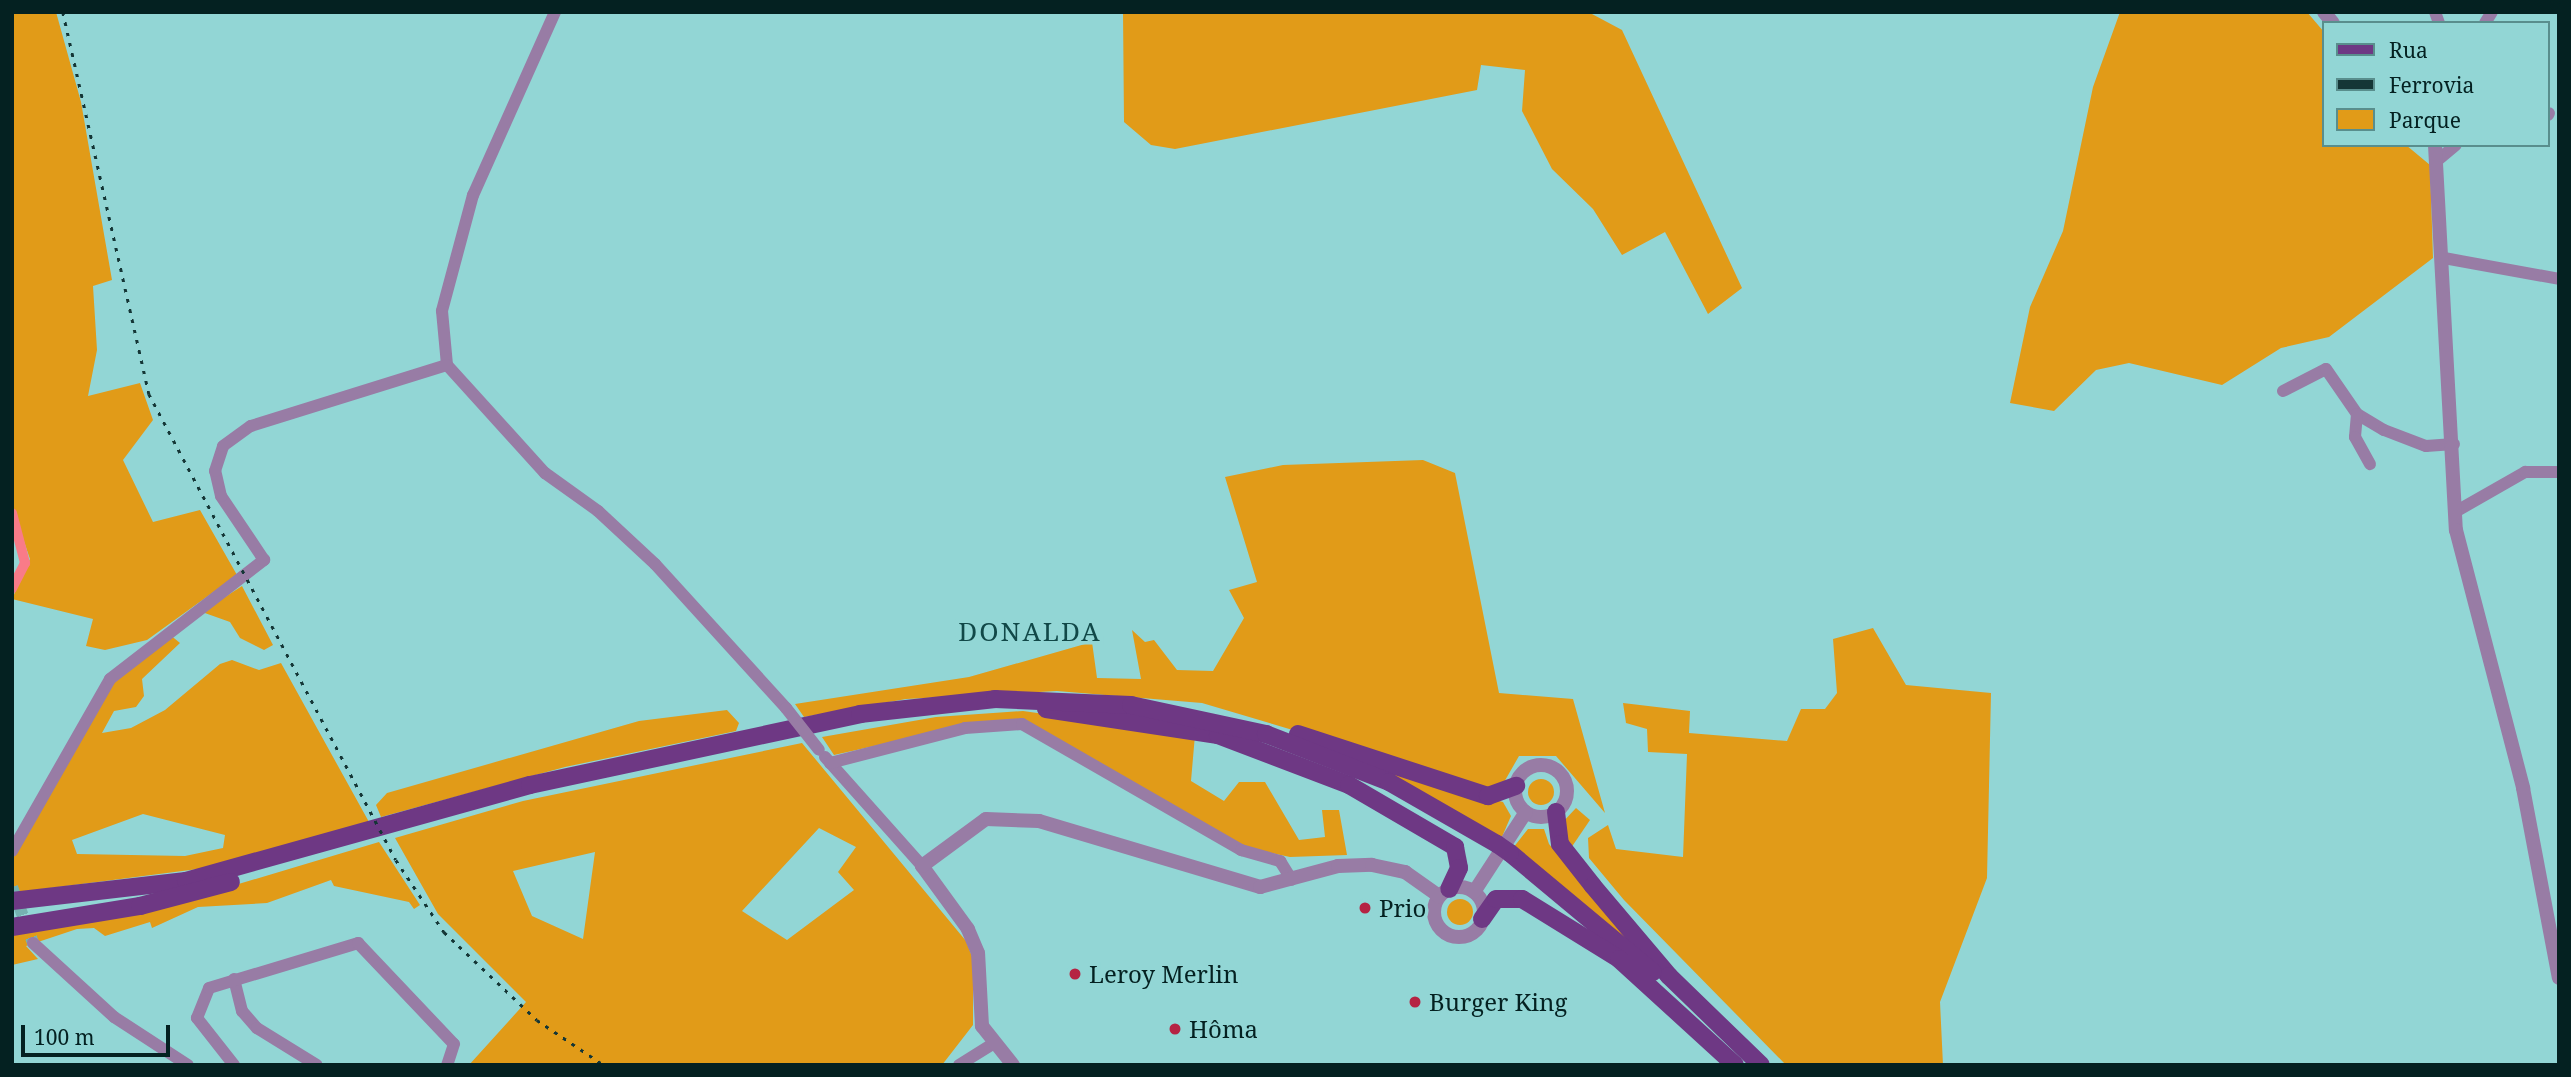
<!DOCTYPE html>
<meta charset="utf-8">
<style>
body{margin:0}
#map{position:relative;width:2571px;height:1077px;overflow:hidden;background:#92d6d5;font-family:"Noto Serif",serif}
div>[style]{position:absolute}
.green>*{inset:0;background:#e19b18}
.round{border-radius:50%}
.canal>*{height:10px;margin:-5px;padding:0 5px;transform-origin:5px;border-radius:5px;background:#f97b88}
.minor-tunnel>*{height:12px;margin-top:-6px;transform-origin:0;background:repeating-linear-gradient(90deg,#76b2b1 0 12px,transparent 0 18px)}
.minor>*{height:12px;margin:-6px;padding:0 6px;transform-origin:6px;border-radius:6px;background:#987ca5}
.tertiary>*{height:14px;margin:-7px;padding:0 7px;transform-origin:7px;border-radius:7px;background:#987ca5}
.tertiary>.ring{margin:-7px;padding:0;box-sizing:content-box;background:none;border:14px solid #987ca5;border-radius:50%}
.primary>*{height:18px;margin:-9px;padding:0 9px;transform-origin:9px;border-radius:9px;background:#6e3884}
.rail>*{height:2.5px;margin-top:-1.25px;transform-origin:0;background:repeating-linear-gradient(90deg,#143636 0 3.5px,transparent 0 10.5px)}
.minor-bridge>*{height:12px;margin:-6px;padding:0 6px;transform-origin:6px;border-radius:6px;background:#987ca5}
.primary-bridge>*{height:18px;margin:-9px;padding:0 9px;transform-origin:9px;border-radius:9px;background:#6e3884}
.dots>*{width:19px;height:19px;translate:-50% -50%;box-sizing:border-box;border:4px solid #92d6d5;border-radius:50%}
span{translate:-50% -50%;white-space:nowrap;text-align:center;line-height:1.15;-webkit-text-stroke:7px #92d6d5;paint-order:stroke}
.poi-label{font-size:24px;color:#042121}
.left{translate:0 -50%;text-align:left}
.neighbourhood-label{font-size:26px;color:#114848;letter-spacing:2px}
.frame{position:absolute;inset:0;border:14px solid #042121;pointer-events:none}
.legend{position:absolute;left:2322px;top:21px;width:228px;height:126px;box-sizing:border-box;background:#92d6d5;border:2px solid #598e8d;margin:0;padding:9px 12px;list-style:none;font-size:21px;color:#042121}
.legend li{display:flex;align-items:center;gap:14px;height:35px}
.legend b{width:35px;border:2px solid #598e8d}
.scale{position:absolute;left:21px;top:1025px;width:149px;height:32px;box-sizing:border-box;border:4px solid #042121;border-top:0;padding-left:9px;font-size:21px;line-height:24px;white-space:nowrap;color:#042121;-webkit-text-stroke:5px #92d6d5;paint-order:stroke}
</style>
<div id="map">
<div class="green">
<i style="clip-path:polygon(12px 12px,56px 12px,81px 102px,112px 280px,93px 286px,97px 350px,88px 396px,140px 383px,153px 420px,123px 460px,153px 522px,200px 510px,237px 575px,147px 640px,105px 650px,86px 646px,93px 619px,12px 599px,30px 559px,12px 506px)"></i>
<i style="clip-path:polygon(1123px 12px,1592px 14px,1622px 30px,1742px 288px,1708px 314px,1665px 232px,1622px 255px,1593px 209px,1552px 169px,1522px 111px,1525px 70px,1481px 65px,1477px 90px,1175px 149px,1151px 145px,1124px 122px)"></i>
<i style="clip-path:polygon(2120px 12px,2307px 12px,2324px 32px,2324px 145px,2406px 145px,2430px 165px,2433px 258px,2329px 337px,2281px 348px,2222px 385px,2129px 363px,2096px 370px,2054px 411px,2010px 403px,2030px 307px,2063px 231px,2093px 87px)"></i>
<i style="clip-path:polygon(1423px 460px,1455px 473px,1499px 693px,1573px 699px,1605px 813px,1556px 756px,1519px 756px,1503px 784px,1491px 789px,1202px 703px,1057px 691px,906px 699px,804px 717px,795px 704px,969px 677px,1092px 642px,1097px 678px,1141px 679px,1132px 630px,1145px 642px,1154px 640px,1177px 670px,1213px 671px,1244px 618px,1229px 590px,1257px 582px,1225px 477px,1283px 465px)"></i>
<i style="clip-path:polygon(242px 586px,273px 645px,264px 650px,240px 638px,230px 622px,202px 612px)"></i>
<i style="clip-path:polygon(1873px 628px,1906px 685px,1991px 693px,1987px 878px,1940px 1002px,1943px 1065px,1786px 1065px,1624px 900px,1589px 858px,1588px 838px,1608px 825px,1616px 849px,1683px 857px,1687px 754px,1648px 752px,1647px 729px,1626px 723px,1623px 703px,1690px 711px,1689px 733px,1787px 741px,1801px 709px,1825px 709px,1837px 693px,1833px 639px)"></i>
<i style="clip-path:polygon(evenodd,169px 634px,180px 643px,142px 679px,144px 696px,136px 707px,114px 711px,102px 733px,131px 728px,165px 710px,220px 664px,232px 660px,259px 670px,281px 663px,369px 822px,221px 866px,12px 893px,12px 860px,113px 684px,169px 634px,143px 814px,225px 835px,223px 848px,185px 856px,77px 854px,72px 840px,143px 814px)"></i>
<i style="clip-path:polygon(727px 710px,739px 723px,736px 731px,565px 767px,381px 817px,376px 805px,387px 793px,639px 721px)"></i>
<i style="clip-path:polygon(1023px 711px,1195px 735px,1191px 781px,1224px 801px,1239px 782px,1265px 782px,1299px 840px,1325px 837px,1322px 810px,1339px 810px,1347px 855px,1290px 857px,1235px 845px,1024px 720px,968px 725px,834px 755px,822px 737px,936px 717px)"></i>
<i style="clip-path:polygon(evenodd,802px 743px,966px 941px,973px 959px,973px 1025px,942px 1065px,469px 1065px,526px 1002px,438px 914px,395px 838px,523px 801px,802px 743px,819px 828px,856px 847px,838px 872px,854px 890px,787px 940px,742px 911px,819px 828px,802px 743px,595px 852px,583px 939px,532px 916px,513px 871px,595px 852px)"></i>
<i style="clip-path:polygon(1375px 768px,1503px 802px,1511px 816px,1501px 839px)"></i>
<i class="round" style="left:1528px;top:779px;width:26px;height:26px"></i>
<i style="clip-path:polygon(1576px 808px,1590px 820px,1571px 848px,1561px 824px)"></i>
<i style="clip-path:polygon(1528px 829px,1544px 829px,1549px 844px,1643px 954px,1513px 848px)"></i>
<i style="clip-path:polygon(379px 842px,420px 905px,414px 909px,409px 902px,334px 886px,331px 880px,267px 903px,198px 907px,152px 928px,150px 922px,105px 936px,94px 928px,77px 929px,26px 946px,38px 959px,12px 965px,12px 933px,162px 907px)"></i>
<i class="round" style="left:1447px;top:899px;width:26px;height:26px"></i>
</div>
<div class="canal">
<i style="left:12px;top:513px;width:52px;rotate:75.4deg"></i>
<i style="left:25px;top:563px;width:29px;rotate:117deg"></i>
</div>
<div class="minor-tunnel">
<i style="left:12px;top:887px;width:60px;rotate:69.4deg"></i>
</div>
<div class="minor">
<i style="left:555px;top:12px;width:201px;rotate:114.1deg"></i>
<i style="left:473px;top:195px;width:120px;rotate:105deg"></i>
<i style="left:442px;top:311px;width:54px;rotate:84.7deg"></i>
<i style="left:447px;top:365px;width:146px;rotate:47.8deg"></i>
<i style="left:545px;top:473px;width:65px;rotate:35.6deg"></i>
<i style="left:598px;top:511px;width:78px;rotate:42.9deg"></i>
<i style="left:655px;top:564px;width:195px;rotate:47.7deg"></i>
<i style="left:2435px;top:12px;width:12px;rotate:70deg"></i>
<i style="left:2485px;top:23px;width:13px;rotate:-58deg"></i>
<i style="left:2548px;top:115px;width:2px;rotate:-63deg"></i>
<i style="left:2438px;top:160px;width:23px;rotate:-40deg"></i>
<i style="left:2444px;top:258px;width:117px;rotate:10.3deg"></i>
<i style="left:2283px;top:391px;width:48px;rotate:-27.1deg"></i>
<i style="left:2326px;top:369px;width:55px;rotate:55.4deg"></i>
<i style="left:2357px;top:414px;width:31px;rotate:31deg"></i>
<i style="left:2384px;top:430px;width:45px;rotate:20.9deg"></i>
<i style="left:2426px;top:446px;width:28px;rotate:-4deg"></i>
<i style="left:2357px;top:414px;width:23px;rotate:95deg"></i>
<i style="left:2355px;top:437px;width:31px;rotate:61deg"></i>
<i style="left:2455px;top:512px;width:81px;rotate:-29.7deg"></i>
<i style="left:2525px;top:472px;width:34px"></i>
<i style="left:825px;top:757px;width:146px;rotate:48.3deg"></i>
<i style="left:830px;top:763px;width:139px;rotate:-14.5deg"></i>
<i style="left:965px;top:728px;width:57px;rotate:-4deg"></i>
<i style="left:1022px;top:724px;width:253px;rotate:29.9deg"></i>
<i style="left:1241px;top:850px;width:41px;rotate:15.8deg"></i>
<i style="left:1280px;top:861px;width:22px;rotate:58deg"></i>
<i style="left:12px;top:851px;width:198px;rotate:-60.3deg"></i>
<i style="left:110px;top:679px;width:195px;rotate:-37.7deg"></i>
<i style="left:264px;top:560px;width:77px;rotate:-123.9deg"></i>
<i style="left:221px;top:496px;width:26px;rotate:-103deg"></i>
<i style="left:215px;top:471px;width:26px;rotate:-72deg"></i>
<i style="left:223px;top:446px;width:34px;rotate:-36deg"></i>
<i style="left:251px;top:426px;width:205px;rotate:-17.3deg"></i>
<i style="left:33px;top:943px;width:110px;rotate:42.4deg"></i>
<i style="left:114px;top:1017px;width:88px;rotate:33deg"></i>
<i style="left:234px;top:979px;width:33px;rotate:76deg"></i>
<i style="left:242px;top:1011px;width:23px;rotate:49deg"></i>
<i style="left:257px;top:1028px;width:70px;rotate:31.7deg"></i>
<i style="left:234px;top:1065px;width:60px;rotate:-128.2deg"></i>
<i style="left:197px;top:1018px;width:32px;rotate:-68deg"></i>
<i style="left:209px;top:988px;width:156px;rotate:-16.8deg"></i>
<i style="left:358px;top:943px;width:139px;rotate:46.5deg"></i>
<i style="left:454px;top:1044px;width:22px;rotate:108deg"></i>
<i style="left:959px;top:1065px;width:39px;rotate:-32deg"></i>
</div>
<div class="tertiary">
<i style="left:2324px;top:12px;width:14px;rotate:51deg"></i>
<i style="left:2435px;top:145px;width:386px;rotate:86.9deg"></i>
<i style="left:2456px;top:530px;width:267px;rotate:75.4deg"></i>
<i style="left:2523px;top:788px;width:193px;rotate:79.3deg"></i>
<i class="ring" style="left:1515px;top:765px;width:38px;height:38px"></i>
<i class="ring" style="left:1434px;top:887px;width:36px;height:36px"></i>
<i style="left:1474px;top:892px;width:95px;rotate:-57deg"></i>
<i style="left:1013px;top:1065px;width:50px;rotate:-128.5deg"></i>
<i style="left:982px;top:1026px;width:73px;rotate:-93.1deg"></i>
<i style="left:978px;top:953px;width:26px;rotate:-113deg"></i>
<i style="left:968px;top:929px;width:78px;rotate:-126.1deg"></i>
<i style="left:922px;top:866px;width:79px;rotate:-36.3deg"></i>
<i style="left:986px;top:819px;width:53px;rotate:2.2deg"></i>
<i style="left:1039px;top:821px;width:231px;rotate:16.6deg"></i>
<i style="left:1260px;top:887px;width:81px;rotate:-15.1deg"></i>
<i style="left:1338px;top:866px;width:34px;rotate:-2deg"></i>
<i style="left:1372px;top:865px;width:34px;rotate:12deg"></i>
<i style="left:1405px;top:872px;width:42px;rotate:35.2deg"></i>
</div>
<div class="primary">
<i style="left:1046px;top:709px;width:174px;rotate:8.6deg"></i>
<i style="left:1218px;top:735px;width:140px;rotate:20.9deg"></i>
<i style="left:1349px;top:785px;width:123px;rotate:30.3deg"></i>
<i style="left:1455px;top:847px;width:21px;rotate:79deg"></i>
<i style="left:1459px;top:868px;width:23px;rotate:115deg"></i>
<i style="left:1298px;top:734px;width:200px;rotate:18.1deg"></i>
<i style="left:1488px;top:796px;width:30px;rotate:-20deg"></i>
<i style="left:1556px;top:812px;width:32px;rotate:83deg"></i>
<i style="left:1560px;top:844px;width:53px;rotate:51.8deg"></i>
<i style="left:1593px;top:886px;width:118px;rotate:49.8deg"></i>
<i style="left:1669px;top:976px;width:128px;rotate:44.1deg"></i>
<i style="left:1510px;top:853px;width:186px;rotate:39.8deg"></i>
<i style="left:12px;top:901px;width:175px;rotate:-6.6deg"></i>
<i style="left:186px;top:881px;width:357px;rotate:-15.6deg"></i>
<i style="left:530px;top:785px;width:338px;rotate:-12.1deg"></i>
<i style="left:860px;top:714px;width:136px;rotate:-6.3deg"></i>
<i style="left:995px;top:699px;width:136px;rotate:2.5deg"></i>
<i style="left:1131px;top:705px;width:138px;rotate:12.1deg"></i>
<i style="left:1266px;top:734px;width:132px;rotate:21.3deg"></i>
<i style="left:1389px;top:782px;width:125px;rotate:29.9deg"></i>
<i style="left:1482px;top:919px;width:24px;rotate:-55deg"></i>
<i style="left:1496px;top:899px;width:26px"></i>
<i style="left:1522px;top:899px;width:114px;rotate:31.7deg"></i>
<i style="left:1619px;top:959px;width:157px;rotate:42.4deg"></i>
<i style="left:12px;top:927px;width:130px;rotate:-9.3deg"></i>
<i style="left:140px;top:906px;width:94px;rotate:-14.8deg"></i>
</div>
<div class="rail">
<i style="left:63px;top:12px;width:392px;rotate:77.3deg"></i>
<i style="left:149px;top:394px;width:527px;rotate:62.07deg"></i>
<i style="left:396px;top:860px;width:87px;rotate:56.3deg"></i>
<i style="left:444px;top:932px;width:128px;rotate:43.4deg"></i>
<i style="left:537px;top:1020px;width:81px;rotate:33.9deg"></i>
</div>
<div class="minor-bridge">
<i style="left:786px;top:708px;width:53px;rotate:51.8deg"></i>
</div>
<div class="primary-bridge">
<i style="left:1497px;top:844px;width:16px;rotate:35deg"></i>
</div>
<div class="dots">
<i style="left:1365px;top:908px;background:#b52343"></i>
<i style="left:1075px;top:974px;background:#b52343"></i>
<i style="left:1415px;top:1002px;background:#b52343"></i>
<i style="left:1175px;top:1029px;background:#b52343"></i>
</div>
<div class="poi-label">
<span class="left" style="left:1379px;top:908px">Prio</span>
<span class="left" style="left:1089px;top:974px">Leroy Merlin</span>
<span class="left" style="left:1429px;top:1002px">Burger King</span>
<span class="left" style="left:1189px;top:1029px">Hôma</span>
</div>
<div class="neighbourhood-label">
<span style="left:1030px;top:632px">DONALDA</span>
</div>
<div class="frame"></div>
<ul class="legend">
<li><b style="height:9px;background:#6e3884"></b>Rua</li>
<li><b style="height:9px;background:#143636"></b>Ferrovia</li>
<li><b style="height:19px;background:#e19b18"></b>Parque</li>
</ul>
<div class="scale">100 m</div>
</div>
